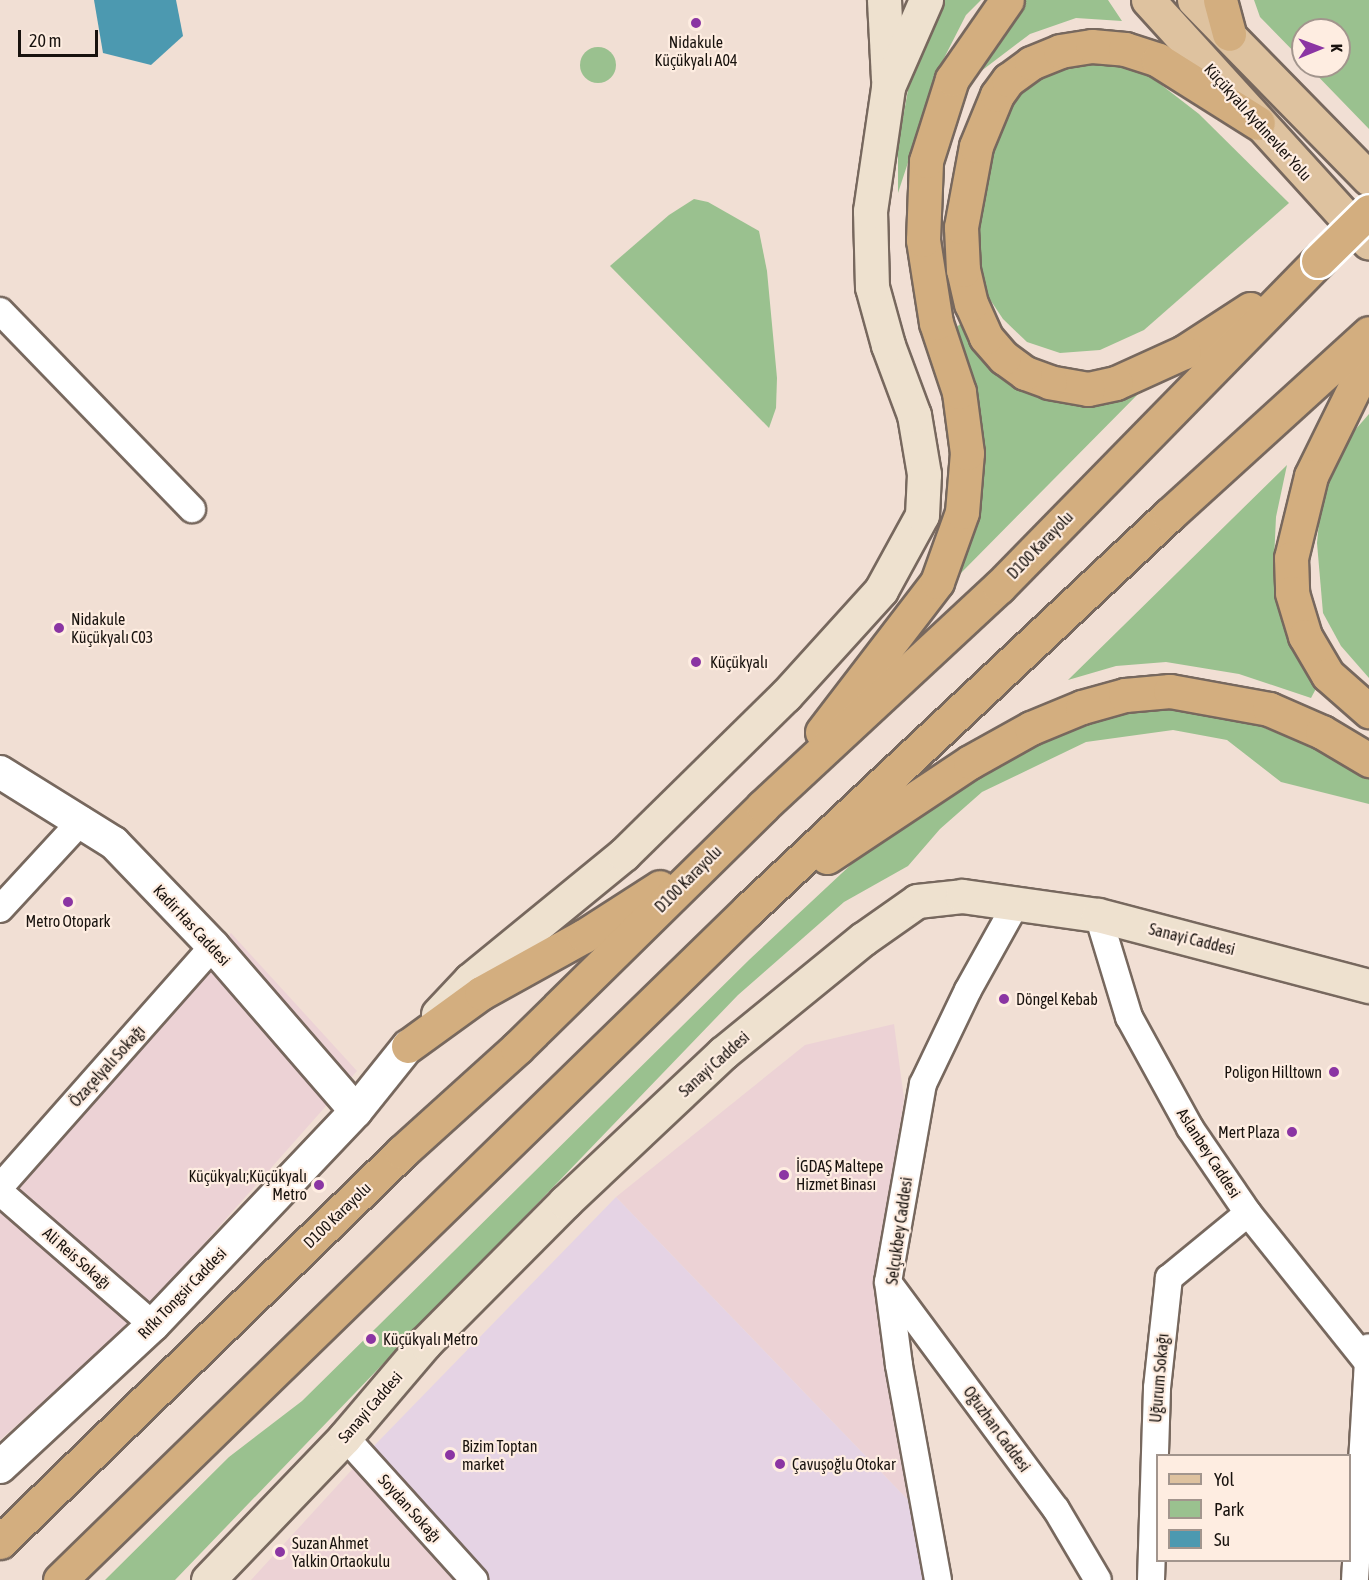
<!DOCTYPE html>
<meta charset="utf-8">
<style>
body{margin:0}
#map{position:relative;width:1369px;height:1580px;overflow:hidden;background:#f1dfd4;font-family:"Asap Condensed",sans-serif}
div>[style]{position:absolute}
.commercial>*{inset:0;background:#ecd2d5}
.industrial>*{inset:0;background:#e5d3e4}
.green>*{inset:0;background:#9ac18f}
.round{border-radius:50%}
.water>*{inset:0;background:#4c99b0}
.roads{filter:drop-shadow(2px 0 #77685e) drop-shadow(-2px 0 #77685e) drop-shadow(0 2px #77685e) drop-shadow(0 -2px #77685e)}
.minor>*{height:26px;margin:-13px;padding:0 13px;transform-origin:13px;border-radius:13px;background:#fff}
.tertiary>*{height:32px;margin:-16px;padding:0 16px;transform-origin:16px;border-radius:16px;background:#fff}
.secondary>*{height:33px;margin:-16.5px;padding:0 16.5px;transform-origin:16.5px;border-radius:16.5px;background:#eee1cf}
.primary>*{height:33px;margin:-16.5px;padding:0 16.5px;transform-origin:16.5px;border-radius:16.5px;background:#dec29f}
.trunk>*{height:33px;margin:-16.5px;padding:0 16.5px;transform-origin:16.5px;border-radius:16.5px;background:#d3ae7f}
.bridges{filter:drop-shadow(2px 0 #fff) drop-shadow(-2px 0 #fff) drop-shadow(0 2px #fff) drop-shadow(0 -2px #fff)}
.trunk-bridge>*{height:33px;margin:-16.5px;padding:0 16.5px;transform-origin:16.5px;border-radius:16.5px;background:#d3ae7f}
.dots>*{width:16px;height:16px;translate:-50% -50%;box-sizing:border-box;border:3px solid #feede1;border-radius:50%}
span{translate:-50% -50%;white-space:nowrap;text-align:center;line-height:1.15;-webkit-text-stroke:4.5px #feede1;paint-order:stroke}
.poi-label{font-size:16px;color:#18120e}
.left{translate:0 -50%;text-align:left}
.right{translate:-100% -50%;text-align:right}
.street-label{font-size:16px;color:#18120e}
.legend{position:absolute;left:1156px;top:1454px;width:195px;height:108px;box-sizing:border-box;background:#feede1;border:2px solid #a2958d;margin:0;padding:8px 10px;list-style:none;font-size:18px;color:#18120e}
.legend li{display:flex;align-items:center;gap:12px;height:30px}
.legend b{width:30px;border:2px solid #a2958d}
.north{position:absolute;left:1291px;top:18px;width:60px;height:60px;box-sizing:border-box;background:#feede1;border:2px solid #a2958d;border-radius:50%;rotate:89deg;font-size:16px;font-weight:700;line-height:24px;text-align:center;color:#18120e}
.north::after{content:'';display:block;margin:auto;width:21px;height:27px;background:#8b35a3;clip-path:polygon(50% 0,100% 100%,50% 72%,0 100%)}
.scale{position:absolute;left:18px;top:30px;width:80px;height:27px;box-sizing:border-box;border:3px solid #18120e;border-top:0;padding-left:8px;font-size:18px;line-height:21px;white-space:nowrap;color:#18120e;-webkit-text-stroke:4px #feede1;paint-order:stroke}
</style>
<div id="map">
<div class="commercial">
<i style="clip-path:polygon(231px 933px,357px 1071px,139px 1317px,0 1440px,0 1181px)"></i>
<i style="clip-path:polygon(894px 1024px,904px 1099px,875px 1291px,910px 1502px,616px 1197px,805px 1045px)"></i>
<i style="clip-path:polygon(369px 1451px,486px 1580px,251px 1580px)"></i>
</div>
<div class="industrial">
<i style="clip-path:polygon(616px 1197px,910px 1502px,925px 1580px,486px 1580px,369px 1451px)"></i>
</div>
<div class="green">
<i style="clip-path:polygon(942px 0,981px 0,966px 15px,939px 68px,898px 193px,898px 145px,910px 79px)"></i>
<i style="clip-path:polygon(1022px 0,1108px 0,1122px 21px,1076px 18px,1030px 34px,968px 81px)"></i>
<i style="clip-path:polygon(1254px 0,1369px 0,1369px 129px,1308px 66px,1339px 66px,1339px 30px,1303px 30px,1303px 61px,1260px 17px)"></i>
<i class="round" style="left:580px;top:47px;width:36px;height:36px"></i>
<i style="clip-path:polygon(1080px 60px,1121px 61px,1155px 80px,1199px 114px,1289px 203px,1144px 330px,1100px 350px,1060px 353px,1027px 342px,1003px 319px,983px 289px,972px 231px,981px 175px,1005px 106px,1032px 78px)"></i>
<i style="clip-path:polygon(694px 199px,708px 202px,759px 231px,767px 271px,777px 378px,776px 408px,769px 428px,610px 266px,669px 215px)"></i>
<i style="clip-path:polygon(963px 322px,991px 358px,1145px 387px,957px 577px,974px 523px,985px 448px,973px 387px,950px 332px)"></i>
<i style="clip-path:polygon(1369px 414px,1369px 678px,1341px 646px,1323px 613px,1317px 543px,1321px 502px,1341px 446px)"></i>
<i style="clip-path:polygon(1287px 465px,1276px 517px,1274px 560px,1278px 605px,1291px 640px,1319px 683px,1311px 698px,1239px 674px,1166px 662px,1116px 666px,1068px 680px)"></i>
<i style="clip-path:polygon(1181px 705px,1245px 720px,1312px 747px,1369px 778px,1369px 804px,1281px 782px,1227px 740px,1173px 730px,1086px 742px,982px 792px,940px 829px,908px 866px,844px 902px,738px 995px,175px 1580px,105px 1580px,229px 1457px,302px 1401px,750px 959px,872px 845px,966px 778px,1061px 731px,1120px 711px)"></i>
</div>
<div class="water">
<i style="clip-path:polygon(94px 0,176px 0,183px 36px,151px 65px,103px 53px)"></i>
</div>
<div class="roads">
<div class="minor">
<i style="left:0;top:311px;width:276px;rotate:45.9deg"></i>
<i style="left:0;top:909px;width:121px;rotate:-47.3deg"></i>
<i style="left:1098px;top:915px;width:107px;rotate:73.1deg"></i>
<i style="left:1129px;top:1017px;width:127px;rotate:61.2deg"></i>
<i style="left:1190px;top:1128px;width:103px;rotate:55.7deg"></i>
<i style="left:1248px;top:1213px;width:193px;rotate:51.3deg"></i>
<i style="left:0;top:1187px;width:322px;rotate:-48.5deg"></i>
<i style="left:0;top:1192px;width:203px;rotate:41deg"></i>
<i style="left:890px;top:1285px;width:279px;rotate:53.5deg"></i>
<i style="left:1056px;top:1509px;width:82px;rotate:59.4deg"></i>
<i style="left:345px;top:1437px;width:193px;rotate:47.9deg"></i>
<i style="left:938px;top:1580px;width:219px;rotate:-100.3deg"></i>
<i style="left:899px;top:1365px;width:84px;rotate:-97.5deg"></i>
<i style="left:888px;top:1282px;width:201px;rotate:-80deg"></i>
<i style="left:923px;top:1084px;width:104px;rotate:-64.4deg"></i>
<i style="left:968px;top:990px;width:101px;rotate:-60.9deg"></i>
<i style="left:1151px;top:1580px;width:192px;rotate:-88.2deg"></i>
<i style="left:1157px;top:1388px;width:111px;rotate:-83.8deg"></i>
<i style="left:1169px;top:1278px;width:102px;rotate:-39.4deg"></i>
<i style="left:1355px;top:1580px;width:233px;rotate:-86.6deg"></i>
</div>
<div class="tertiary">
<i style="left:0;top:772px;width:134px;rotate:31.9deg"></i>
<i style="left:114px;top:843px;width:143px;rotate:46.1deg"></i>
<i style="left:213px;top:946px;width:218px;rotate:49.1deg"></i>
<i style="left:0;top:1467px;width:209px;rotate:-42.9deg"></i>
<i style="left:153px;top:1325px;width:295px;rotate:-46.5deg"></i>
<i style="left:356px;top:1111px;width:83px;rotate:-51.3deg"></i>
</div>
<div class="secondary">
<i style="left:884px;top:0;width:79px;rotate:87.1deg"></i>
<i style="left:438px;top:1014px;width:47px;rotate:-46.7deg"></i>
<i style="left:470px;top:980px;width:199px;rotate:-39.3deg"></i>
<i style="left:624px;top:854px;width:226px;rotate:-44.5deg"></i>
<i style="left:785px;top:696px;width:143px;rotate:-47.8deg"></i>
<i style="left:881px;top:590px;width:85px;rotate:-61.3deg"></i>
<i style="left:922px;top:515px;width:41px;rotate:-87.2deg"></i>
<i style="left:924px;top:474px;width:60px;rotate:-99.6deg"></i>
<i style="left:914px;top:415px;width:75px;rotate:-110.4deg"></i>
<i style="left:888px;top:345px;width:60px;rotate:-105.4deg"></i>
<i style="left:872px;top:287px;width:76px;rotate:-91.5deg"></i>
<i style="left:870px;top:211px;width:125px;rotate:-81.7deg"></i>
<i style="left:888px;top:87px;width:95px;rotate:-66.4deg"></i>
<i style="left:208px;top:1580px;width:198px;rotate:-46.2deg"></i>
<i style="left:345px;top:1437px;width:123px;rotate:-49.6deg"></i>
<i style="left:425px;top:1343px;width:199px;rotate:-45.2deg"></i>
<i style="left:565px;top:1202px;width:217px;rotate:-43.3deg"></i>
<i style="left:723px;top:1053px;width:181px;rotate:-39.2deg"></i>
<i style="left:863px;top:939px;width:66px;rotate:-35.1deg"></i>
<i style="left:917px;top:901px;width:45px;rotate:-6.3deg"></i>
<i style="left:962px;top:896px;width:137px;rotate:8deg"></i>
<i style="left:1098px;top:915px;width:280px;rotate:14.7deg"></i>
</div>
<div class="primary">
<i style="left:1148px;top:0;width:328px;rotate:47.7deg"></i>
<i style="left:1194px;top:0;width:250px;rotate:45.6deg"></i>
</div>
<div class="trunk">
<i style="left:1220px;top:0;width:35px;rotate:75deg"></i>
<i style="left:1250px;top:309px;width:79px;rotate:146.9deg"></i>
<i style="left:1184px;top:352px;width:75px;rotate:155.5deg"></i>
<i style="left:1116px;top:383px;width:29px;rotate:168deg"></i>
<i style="left:1088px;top:389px;width:39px;rotate:-170deg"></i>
<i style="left:1050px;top:382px;width:27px;rotate:-160deg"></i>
<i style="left:1025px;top:373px;width:26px;rotate:-144deg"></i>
<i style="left:1004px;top:358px;width:28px;rotate:-131deg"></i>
<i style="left:986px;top:337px;width:36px;rotate:-114deg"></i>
<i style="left:971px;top:304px;width:35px;rotate:-103deg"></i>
<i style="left:963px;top:270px;width:43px;rotate:-92.7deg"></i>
<i style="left:961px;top:227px;width:82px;rotate:-79.5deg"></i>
<i style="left:976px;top:146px;width:55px;rotate:-67.6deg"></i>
<i style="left:997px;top:95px;width:19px;rotate:-54deg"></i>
<i style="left:1008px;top:80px;width:29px;rotate:-36deg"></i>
<i style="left:1031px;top:63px;width:31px;rotate:-22deg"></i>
<i style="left:1060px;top:51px;width:32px;rotate:-9deg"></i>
<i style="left:1092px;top:46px;width:33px;rotate:5deg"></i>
<i style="left:1125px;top:49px;width:35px;rotate:18deg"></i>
<i style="left:1158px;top:60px;width:118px;rotate:32.2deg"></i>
<i style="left:1369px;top:358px;width:131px;rotate:116.2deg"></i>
<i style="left:1311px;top:476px;width:84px;rotate:103.7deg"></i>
<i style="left:1291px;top:558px;width:35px;rotate:88deg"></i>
<i style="left:1292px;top:593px;width:45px;rotate:73.2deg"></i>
<i style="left:1305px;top:636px;width:45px;rotate:59.5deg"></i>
<i style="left:1328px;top:675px;width:55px;rotate:41.3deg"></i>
<i style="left:822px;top:732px;width:189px;rotate:-52.5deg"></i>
<i style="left:937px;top:582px;width:74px;rotate:-70.3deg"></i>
<i style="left:962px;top:512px;width:59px;rotate:-85.2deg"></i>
<i style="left:967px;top:453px;width:62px;rotate:-97.5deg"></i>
<i style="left:959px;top:392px;width:73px;rotate:-108.4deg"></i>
<i style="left:936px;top:323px;width:84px;rotate:-98.9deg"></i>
<i style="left:923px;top:240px;width:79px;rotate:-87.8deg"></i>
<i style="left:926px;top:161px;width:86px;rotate:-72.4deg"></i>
<i style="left:952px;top:79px;width:96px;rotate:-55.2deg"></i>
<i style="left:827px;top:857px;width:172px;rotate:-33.6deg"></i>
<i style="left:970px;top:762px;width:70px;rotate:-29.1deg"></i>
<i style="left:1031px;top:728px;width:55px;rotate:-22.4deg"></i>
<i style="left:1082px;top:707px;width:45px;rotate:-15.6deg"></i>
<i style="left:1125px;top:695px;width:45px;rotate:-5.1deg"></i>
<i style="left:1170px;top:691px;width:101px;rotate:10.3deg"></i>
<i style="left:1269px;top:709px;width:58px;rotate:23.5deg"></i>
<i style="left:1322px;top:732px;width:55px;rotate:30.8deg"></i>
<i style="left:408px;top:1046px;width:90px;rotate:-36deg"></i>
<i style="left:481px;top:993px;width:118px;rotate:-29deg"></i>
<i style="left:584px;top:936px;width:90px;rotate:-32.8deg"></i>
<i style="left:0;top:1542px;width:560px;rotate:-44.13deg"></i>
<i style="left:402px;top:1152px;width:155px;rotate:-42.1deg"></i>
<i style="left:517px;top:1048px;width:345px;rotate:-44.5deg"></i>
<i style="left:763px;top:806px;width:322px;rotate:-42.9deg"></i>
<i style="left:999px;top:587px;width:456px;rotate:-45.6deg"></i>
<i style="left:60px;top:1580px;width:960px;rotate:-44.24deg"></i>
<i style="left:748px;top:910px;width:577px;rotate:-43.18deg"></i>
<i style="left:1169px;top:515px;width:270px;rotate:-42.3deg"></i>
</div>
</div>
<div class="bridges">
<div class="trunk-bridge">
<i style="left:1318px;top:261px;width:71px;rotate:-44.4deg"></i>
</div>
</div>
<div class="dots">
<i style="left:696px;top:23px;background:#8b35a3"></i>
<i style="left:59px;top:628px;background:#8b35a3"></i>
<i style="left:696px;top:662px;background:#8b35a3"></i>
<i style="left:68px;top:902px;background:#8b35a3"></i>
<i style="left:1004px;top:999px;background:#8b35a3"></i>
<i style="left:1334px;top:1072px;background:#8b35a3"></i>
<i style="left:1292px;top:1132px;background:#8b35a3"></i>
<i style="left:784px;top:1175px;background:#8b35a3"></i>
<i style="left:319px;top:1185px;background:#8b35a3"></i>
<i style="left:371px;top:1339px;background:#8b35a3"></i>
<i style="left:450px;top:1455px;background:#8b35a3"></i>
<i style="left:780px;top:1464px;background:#8b35a3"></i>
<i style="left:280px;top:1552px;background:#8b35a3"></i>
</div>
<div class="poi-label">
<span style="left:696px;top:51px">Nidakule<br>Küçükyalı A04</span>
<span class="left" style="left:71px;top:628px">Nidakule<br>Küçükyalı C03</span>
<span class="left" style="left:710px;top:662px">Küçükyalı</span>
<span style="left:68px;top:921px">Metro Otopark</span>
<span class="left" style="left:1016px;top:999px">Döngel Kebab</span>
<span class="right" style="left:1322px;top:1072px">Poligon Hilltown</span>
<span class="right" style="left:1280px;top:1132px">Mert Plaza</span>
<span class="left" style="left:796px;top:1175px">İGDAŞ Maltepe<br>Hizmet Binası</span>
<span class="right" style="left:307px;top:1185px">Küçükyalı;Küçükyalı<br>Metro</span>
<span class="left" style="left:383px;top:1339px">Küçükyalı Metro</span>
<span class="left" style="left:462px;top:1455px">Bizim Toptan<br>market</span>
<span class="left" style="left:792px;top:1464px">Çavuşoğlu Otokar</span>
<span class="left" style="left:292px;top:1552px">Suzan Ahmet<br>Yalkin Ortaokulu</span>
</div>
<div class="street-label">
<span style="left:1258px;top:122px;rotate:48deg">Küçükyalı Aydınevler Yolu</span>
<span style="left:1040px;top:545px;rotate:-46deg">D100 Karayolu</span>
<span style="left:688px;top:879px;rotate:-45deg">D100 Karayolu</span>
<span style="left:192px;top:925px;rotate:47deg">Kadir Has Caddesi</span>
<span style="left:1192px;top:939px;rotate:14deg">Sanayi Caddesi</span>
<span style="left:714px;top:1064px;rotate:-42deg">Sanayi Caddesi</span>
<span style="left:107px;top:1066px;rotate:-48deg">Özaçelyalı Sokağı</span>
<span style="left:1209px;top:1153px;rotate:57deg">Aslanbey Caddesi</span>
<span style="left:337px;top:1215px;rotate:-44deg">D100 Karayolu</span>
<span style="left:899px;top:1231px;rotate:-82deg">Selçukbey Caddesi</span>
<span style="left:77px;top:1258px;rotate:41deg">Ali Reis Sokağı</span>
<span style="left:182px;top:1293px;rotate:-46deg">Rıfkı Tongsir Caddesi</span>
<span style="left:1159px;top:1378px;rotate:-85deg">Uğurum Sokağı</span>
<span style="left:370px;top:1407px;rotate:-49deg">Sanayi Caddesi</span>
<span style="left:997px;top:1429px;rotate:54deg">Oğuzhan Caddesi</span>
<span style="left:410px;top:1508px;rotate:48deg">Soydan Sokağı</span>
</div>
<ul class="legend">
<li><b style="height:8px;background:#dec29f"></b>Yol</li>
<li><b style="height:16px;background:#9ac18f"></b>Park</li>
<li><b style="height:16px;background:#4c99b0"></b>Su</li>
</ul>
<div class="north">K</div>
<div class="scale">20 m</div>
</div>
